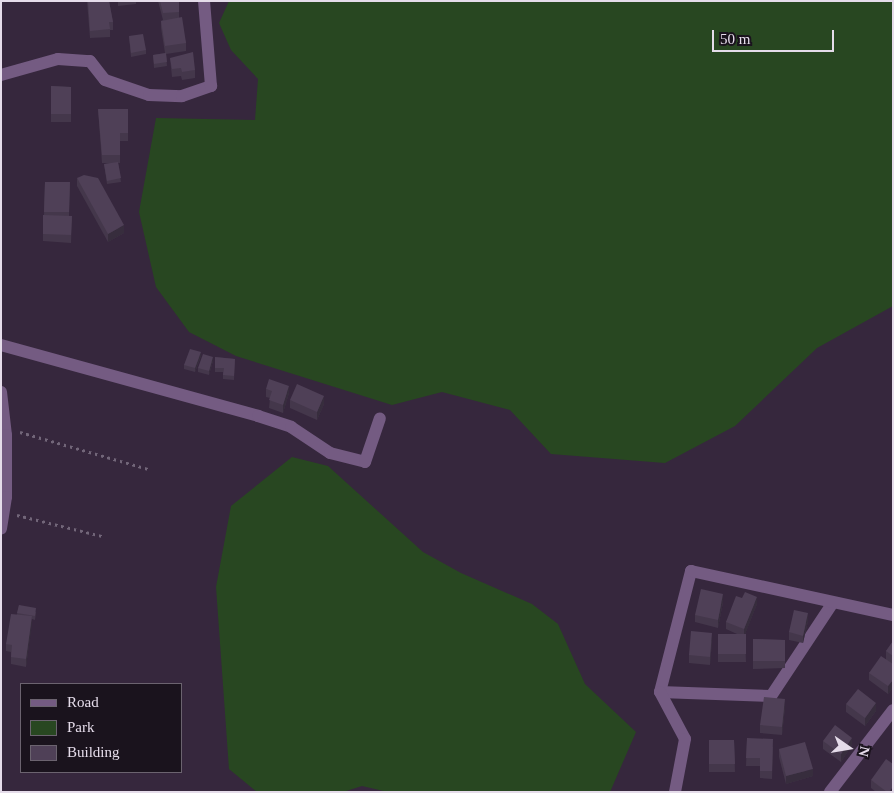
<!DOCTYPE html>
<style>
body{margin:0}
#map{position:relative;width:894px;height:793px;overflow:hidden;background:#36273d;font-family:"Times New Roman",serif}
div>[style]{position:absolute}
.green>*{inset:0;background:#284721}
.path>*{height:3px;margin-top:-1.5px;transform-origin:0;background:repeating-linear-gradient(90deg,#726679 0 2.5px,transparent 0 6.5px)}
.minor>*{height:12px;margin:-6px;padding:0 6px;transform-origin:6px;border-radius:6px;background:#745b82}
.tertiary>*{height:12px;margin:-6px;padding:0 6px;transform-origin:6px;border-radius:6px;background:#745b82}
.wall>*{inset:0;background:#44374b}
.shaded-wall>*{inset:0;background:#372d3d}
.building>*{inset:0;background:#4f4057}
span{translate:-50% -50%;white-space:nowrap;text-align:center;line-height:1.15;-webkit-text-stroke:4.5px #1a131d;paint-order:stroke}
.frame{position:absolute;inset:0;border:2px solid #e5dcea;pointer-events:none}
.legend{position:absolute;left:20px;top:683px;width:162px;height:90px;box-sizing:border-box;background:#1a131d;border:1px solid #6b636f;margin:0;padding:6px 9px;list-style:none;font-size:15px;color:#e5dcea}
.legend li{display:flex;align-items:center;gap:10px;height:25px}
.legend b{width:25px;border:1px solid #6b636f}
.north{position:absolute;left:824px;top:723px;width:50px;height:50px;-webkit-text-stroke:4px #1a131d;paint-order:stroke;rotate:103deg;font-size:14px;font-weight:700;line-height:20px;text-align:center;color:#e5dcea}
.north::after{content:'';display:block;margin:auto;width:18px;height:22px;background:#e5dcea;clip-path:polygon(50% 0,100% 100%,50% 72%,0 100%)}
.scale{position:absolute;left:712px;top:30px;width:122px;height:22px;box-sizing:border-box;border:2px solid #e5dcea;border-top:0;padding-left:6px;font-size:15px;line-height:18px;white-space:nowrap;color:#e5dcea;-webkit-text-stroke:4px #1a131d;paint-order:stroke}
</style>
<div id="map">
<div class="green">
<i style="clip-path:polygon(229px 1px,893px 1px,893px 306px,817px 348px,735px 426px,665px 463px,551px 454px,510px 410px,442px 392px,392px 405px,236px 356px,189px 332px,156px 287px,139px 212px,156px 118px,255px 120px,258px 79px,231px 50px,219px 23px)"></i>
<i style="clip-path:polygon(292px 457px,328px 466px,423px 552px,461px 573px,532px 604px,558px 624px,585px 684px,636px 732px,610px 792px,388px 792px,362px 786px,343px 792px,257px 792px,229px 769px,216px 587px,231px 506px)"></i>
</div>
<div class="path">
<i style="left:20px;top:432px;width:133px;rotate:16.1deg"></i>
<i style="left:17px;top:515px;width:88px;rotate:13.9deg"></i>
</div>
<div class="minor">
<i style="left:1px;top:75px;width:59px;rotate:-15.7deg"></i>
<i style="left:58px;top:59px;width:32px;rotate:4deg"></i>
<i style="left:90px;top:61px;width:24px;rotate:52deg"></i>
<i style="left:105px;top:80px;width:46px;rotate:18.8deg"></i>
<i style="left:149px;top:95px;width:33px;rotate:2deg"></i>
<i style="left:182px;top:96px;width:31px;rotate:-19deg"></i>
<i style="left:211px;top:86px;width:85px;rotate:-94.7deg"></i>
<i style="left:1px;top:345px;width:267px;rotate:15.4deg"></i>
<i style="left:258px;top:416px;width:35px;rotate:18deg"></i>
<i style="left:291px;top:427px;width:47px;rotate:33.7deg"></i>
<i style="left:330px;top:453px;width:36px;rotate:14deg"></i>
<i style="left:365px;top:462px;width:46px;rotate:-71.2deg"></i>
<i style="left:832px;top:604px;width:110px;rotate:123.5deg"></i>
<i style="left:771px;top:696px;width:111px;rotate:-177.9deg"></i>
<i style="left:660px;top:692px;width:125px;rotate:-75.6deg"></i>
<i style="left:691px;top:571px;width:207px;rotate:12.3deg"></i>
<i style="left:660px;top:692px;width:53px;rotate:62deg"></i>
<i style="left:685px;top:739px;width:54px;rotate:100.7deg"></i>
<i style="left:830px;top:792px;width:103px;rotate:-52.5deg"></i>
</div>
<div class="tertiary">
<i style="left:1px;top:392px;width:43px;rotate:83.4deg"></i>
<i style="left:6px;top:435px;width:62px;rotate:90deg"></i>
<i style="left:6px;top:497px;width:32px;rotate:99deg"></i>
</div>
<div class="wall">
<i style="clip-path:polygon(87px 1px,109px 1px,113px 22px,113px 30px,110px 30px,110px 37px,90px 38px)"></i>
<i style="clip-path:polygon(118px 1px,136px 1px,136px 4px,118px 6px)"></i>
<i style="clip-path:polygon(158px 1px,179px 1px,179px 18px,186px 43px,186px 51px,166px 54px,167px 66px,154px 68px,153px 55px,165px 53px,161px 28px,161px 21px,163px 20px)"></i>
<i style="clip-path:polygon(129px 36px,146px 50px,146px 54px,131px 57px)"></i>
<i style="clip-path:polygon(170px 58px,195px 70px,195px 78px,182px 80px,181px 76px,172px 77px)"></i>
<i style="clip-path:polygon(51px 86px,71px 87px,71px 122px,51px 122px)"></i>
<i style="clip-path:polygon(98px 109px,128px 109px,128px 141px,120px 141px,120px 163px,118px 163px,121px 182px,107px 184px,104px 164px,114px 163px,102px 163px)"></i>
<i style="clip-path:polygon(77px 178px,124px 233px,108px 242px,77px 186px)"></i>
<i style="clip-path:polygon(45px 182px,70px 182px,69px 216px,72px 216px,71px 243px,43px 241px,43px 215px,44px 215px)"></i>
<i style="clip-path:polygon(201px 356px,195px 372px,184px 369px,184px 365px)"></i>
<i style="clip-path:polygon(215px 357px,235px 359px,234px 380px,223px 379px,223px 372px,215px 372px)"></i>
<i style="clip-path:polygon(213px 361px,209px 375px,198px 372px,198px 368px)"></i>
<i style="clip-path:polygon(266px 389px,289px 393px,283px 413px,269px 408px,270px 398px,266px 397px)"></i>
<i style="clip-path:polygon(290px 400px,324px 404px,317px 420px,290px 408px)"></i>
<i style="clip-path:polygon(742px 598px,757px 604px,745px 634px,746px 662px,718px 662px,718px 634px,737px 634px,726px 629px,726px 622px)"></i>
<i style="clip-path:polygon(723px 602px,718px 628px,695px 622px,695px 615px)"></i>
<i style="clip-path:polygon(19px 605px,36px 612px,35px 620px,32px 619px,26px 667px,11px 664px,11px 652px,6px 651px,6px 644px,17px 614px)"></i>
<i style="clip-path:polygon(808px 621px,803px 643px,789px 640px,789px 632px)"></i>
<i style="clip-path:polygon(753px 639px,785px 640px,785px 668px,753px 669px)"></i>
<i style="clip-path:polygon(712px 641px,710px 665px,689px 663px,689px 655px)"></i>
<i style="clip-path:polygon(893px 641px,893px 688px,888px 694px,869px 680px,869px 673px,886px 659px,886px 651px)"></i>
<i style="clip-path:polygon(846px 704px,876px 711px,865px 726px,846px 712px)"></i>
<i style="clip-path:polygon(785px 707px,782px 735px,760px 733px,760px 725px)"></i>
<i style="clip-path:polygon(747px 738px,773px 747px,772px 779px,760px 778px,760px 766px,746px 766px)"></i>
<i style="clip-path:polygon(709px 740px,734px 740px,735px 772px,709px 772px)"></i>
<i style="clip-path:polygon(823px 741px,852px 745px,841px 762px,823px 749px)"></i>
<i style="clip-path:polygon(779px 749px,813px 776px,786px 784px,779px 757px)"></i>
<i style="clip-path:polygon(871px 780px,893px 792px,876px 792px,871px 788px)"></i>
</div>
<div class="shaded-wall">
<i style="clip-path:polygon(124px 225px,124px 233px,108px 242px,108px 234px)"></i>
<i style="clip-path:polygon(201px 352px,201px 356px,195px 372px,195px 368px)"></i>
<i style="clip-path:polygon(213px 357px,213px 361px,209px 375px,209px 371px)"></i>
<i style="clip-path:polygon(289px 386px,289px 393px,283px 413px,283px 405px)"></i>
<i style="clip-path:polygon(324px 396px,324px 404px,317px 420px,317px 412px)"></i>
<i style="clip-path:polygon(723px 594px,723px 602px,718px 628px,718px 620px)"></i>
<i style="clip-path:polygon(757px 597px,757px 604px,744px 637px,744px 629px)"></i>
<i style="clip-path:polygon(808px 613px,808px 621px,803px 643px,803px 636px)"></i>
<i style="clip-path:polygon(32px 616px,32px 624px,26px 667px,26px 659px)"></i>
<i style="clip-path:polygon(712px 633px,712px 641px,710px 665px,710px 657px)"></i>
<i style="clip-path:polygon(893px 680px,893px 688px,888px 694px,888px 686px)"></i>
<i style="clip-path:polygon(785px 699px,785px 707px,782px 735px,782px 727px)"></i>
<i style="clip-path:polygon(876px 703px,876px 711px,865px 726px,865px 718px)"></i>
<i style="clip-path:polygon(852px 738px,852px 745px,841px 762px,841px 754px)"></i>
<i style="clip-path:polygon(813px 769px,813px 776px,786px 784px,786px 776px)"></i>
</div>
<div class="building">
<i style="clip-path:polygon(88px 1px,109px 1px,113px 22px,109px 22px,110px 29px,90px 31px)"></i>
<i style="clip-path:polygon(160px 1px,179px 1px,179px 12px,163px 13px)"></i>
<i style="clip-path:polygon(182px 17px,186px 43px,165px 46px,161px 21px)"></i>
<i style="clip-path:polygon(143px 34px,146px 50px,131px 53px,129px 36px)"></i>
<i style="clip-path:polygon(193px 52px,195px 70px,182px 72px,181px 68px,172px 69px,170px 58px)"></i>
<i style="clip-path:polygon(166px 53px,167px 62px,154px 64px,153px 55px)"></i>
<i style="clip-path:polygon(51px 86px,71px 87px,71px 114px,51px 114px)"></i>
<i style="clip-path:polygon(98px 109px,128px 109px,128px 133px,120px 133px,120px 155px,102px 155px)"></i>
<i style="clip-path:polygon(118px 162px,121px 178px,107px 181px,104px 164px)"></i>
<i style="clip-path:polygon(84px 175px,98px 178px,124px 225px,108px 234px,77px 178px)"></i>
<i style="clip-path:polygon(45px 182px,70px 182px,69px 212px,44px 212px)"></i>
<i style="clip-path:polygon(43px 215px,72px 216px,71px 235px,43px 234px)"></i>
<i style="clip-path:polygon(190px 349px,201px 352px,195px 368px,184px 365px)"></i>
<i style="clip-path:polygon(203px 354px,213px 357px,209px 371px,198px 368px)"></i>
<i style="clip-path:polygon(215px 357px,235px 359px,234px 376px,223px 375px,224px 368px,215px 368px)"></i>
<i style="clip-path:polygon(269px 379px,289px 386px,283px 405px,269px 400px,272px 391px,266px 389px)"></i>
<i style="clip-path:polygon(297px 384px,324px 396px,317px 412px,290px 400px)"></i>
<i style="clip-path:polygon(701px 589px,723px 594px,718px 620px,695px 615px)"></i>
<i style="clip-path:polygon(745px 592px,757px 597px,744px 629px,726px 622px,736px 596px,742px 598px)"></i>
<i style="clip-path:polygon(19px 605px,36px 608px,35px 616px,17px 613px)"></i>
<i style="clip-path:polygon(794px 610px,808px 613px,803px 636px,789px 632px)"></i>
<i style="clip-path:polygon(11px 614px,32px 616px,26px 659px,11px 657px,12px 645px,6px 644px)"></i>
<i style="clip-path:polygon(691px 631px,712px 633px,710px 657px,689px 655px)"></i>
<i style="clip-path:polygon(718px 634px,746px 634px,746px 654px,718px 654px)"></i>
<i style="clip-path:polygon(753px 639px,785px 640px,785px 661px,753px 661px)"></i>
<i style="clip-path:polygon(893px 641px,893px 656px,886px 651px)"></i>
<i style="clip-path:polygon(881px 656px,893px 664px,893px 680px,888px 686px,869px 673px)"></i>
<i style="clip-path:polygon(858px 689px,876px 703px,865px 718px,846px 704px)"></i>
<i style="clip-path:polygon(764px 697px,785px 699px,782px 727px,760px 725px)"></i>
<i style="clip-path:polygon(835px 725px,852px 738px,841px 754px,823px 741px)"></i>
<i style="clip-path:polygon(747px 738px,773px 739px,772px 771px,760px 771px,760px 758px,746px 758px)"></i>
<i style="clip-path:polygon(709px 740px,734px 740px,735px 764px,709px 764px)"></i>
<i style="clip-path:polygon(805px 742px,813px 769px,786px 776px,779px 749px)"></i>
<i style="clip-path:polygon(886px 759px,893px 764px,893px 787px,889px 792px,887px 792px,871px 780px)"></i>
</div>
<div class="frame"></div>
<ul class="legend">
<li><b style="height:6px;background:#745b82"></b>Road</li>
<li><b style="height:14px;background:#284721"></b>Park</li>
<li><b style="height:14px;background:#4f4057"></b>Building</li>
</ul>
<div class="north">N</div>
<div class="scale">50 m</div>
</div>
